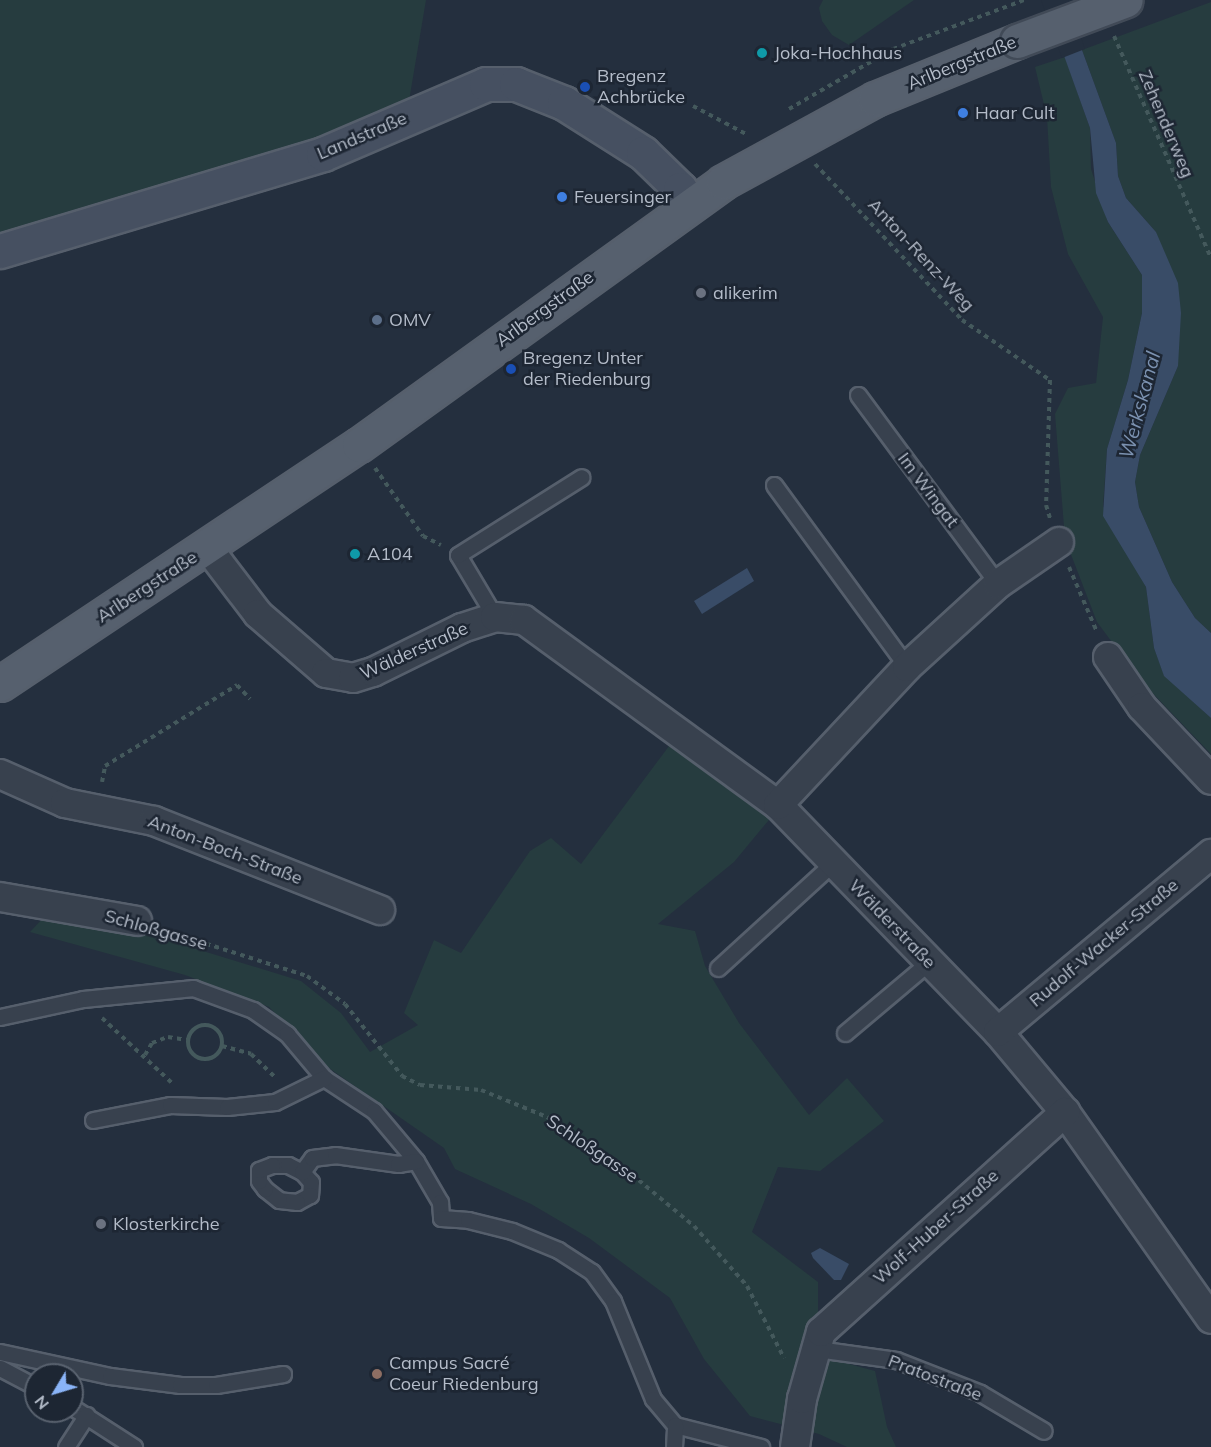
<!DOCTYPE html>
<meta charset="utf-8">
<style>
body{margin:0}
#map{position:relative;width:1211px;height:1447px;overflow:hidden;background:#242f3e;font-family:Mulish,sans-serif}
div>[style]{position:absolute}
.green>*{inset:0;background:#263c3f}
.water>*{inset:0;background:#394c67}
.pier>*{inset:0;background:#242f3e}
.path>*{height:4px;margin-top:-2px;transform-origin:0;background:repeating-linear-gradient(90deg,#44595c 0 4.5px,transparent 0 9px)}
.path>.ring{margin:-2px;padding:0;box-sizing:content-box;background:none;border:4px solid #44595c;border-radius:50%}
.roads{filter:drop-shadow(2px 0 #565f6c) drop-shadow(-2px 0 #565f6c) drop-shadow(0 2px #565f6c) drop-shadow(0 -2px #565f6c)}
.lane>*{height:15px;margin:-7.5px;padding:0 7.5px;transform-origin:7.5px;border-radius:7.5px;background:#38414e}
.street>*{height:28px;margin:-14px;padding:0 14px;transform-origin:14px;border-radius:14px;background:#38414e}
.secondary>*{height:33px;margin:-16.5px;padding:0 16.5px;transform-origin:16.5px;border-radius:16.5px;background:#465061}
.primary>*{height:33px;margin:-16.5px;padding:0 16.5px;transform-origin:16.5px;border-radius:16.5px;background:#56606e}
.bridges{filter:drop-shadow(2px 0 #414a57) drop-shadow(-2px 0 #414a57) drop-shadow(0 2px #414a57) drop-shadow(0 -2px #414a57)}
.primary-bridge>*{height:33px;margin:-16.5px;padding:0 16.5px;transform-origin:16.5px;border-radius:16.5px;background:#56606e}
.dots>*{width:16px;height:16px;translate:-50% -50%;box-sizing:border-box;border:3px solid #1d2633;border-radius:50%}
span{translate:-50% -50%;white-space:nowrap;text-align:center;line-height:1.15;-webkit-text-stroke:5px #1d2633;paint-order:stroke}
.poi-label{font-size:18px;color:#b4bcc9}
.left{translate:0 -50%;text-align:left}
.street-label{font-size:18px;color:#b4bcc9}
.water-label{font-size:20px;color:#7c92b1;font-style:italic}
.north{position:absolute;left:24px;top:1363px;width:60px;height:60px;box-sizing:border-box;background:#1d2633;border:2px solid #59626f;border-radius:50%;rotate:232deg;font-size:16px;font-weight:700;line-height:24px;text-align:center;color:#b4bcc9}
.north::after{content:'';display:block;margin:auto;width:21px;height:27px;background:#8ab4f8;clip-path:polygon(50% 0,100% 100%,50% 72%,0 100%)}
</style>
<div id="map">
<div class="green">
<i style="clip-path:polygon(0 0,426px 0,409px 101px,199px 184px,0 237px)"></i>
<i style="clip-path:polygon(823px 0,914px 0,849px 45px,832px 35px,822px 21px,819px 8px)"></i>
<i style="clip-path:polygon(1211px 2px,1211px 633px,1195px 618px,1172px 582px,1139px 507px,1135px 482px,1140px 455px,1178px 366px,1156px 232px,1126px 198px,1118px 176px,1116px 143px,1082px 50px)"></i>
<i style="clip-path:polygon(1065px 57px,1090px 128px,1091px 169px,1108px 222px,1142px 275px,1142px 313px,1128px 380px,1107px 449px,1103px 506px,1146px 587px,1154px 648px,1164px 675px,1211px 718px,1211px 754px,1141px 681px,1097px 622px,1065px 539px,1055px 414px,1068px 388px,1096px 383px,1103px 317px,1068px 254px,1051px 187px,1047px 117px,1035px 67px)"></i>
<i style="clip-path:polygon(672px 742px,773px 815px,734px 862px,658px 924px,695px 931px,705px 966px,739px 1023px,809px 1115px,847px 1078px,884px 1121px,820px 1171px,778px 1167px,752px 1232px,818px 1282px,818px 1316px,801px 1351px,875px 1371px,887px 1427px,896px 1447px,847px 1447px,819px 1434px,750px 1416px,704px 1359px,670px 1298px,589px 1238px,531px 1204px,455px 1169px,444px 1148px,326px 1066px,269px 1007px,185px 975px,30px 932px,44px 917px,128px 928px,301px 981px,341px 1013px,370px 1052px,418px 1025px,404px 1013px,434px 940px,461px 953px,530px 851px,551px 838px,581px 864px)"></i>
</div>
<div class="water">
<i style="clip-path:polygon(1044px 0,1082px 50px,1116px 143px,1118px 176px,1126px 198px,1156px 232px,1178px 283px,1181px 313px,1178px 366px,1140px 455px,1135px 482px,1139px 507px,1172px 582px,1195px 618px,1211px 633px,1211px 718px,1164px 676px,1154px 648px,1146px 587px,1103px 516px,1107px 449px,1128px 380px,1142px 313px,1142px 275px,1108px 222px,1096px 193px,1090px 128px)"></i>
<i style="clip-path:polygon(747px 568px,754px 581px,702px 614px,694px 601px)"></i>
<i style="clip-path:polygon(820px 1248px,849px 1264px,841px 1280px,834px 1280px,813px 1258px,811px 1253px)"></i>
</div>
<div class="pier">
<i style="clip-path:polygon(1041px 0,1068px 0,1085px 49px,1062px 58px)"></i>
</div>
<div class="path">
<i style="left:1114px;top:36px;width:242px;rotate:66.4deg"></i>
<i style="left:693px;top:106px;width:62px;rotate:27.8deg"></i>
<i style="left:789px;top:109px;width:120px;rotate:-30deg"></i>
<i style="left:893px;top:49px;width:140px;rotate:-20.5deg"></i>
<i style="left:815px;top:164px;width:214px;rotate:46.7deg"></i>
<i style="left:962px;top:320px;width:107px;rotate:34.3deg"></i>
<i style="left:1050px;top:380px;width:125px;rotate:91.8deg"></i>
<i style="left:1046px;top:505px;width:14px;rotate:73deg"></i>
<i style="left:375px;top:468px;width:83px;rotate:54.8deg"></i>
<i style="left:423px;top:536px;width:20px;rotate:27deg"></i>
<i style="left:1069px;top:567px;width:71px;rotate:66.7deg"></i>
<i style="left:102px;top:782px;width:16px;rotate:-79deg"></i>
<i style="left:105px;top:766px;width:155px;rotate:-31.5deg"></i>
<i style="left:237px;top:685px;width:19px;rotate:47deg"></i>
<i style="left:163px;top:930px;width:151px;rotate:17.7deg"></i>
<i style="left:307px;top:976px;width:47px;rotate:36.4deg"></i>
<i style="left:345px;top:1004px;width:92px;rotate:51.6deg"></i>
<i style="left:402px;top:1076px;width:20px;rotate:27deg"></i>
<i style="left:420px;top:1085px;width:61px;rotate:4.7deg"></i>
<i style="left:481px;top:1090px;width:71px;rotate:22.2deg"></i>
<i style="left:547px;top:1117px;width:85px;rotate:32.9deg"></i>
<i style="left:618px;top:1163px;width:99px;rotate:39.7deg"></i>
<i style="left:694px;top:1226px;width:80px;rotate:48.5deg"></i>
<i style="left:747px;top:1286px;width:81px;rotate:62.8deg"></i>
<i style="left:102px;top:1018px;width:97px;rotate:42.9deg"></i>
<i class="ring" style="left:188px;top:1025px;width:30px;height:30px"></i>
<i style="left:222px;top:1046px;width:30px;rotate:15deg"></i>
<i style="left:251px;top:1054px;width:35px;rotate:44deg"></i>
<i style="left:145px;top:1055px;width:14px;rotate:-60deg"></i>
<i style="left:152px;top:1043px;width:17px;rotate:-21deg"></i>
<i style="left:168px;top:1037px;width:19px;rotate:9deg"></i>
</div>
<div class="roads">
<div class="lane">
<i style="left:858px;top:395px;width:235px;rotate:53.5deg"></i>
<i style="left:774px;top:485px;width:225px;rotate:53.8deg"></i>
<i style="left:495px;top:617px;width:72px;rotate:-120.8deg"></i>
<i style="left:458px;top:555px;width:146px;rotate:-32.2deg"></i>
<i style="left:718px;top:968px;width:156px;rotate:-42.4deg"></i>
<i style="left:0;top:1017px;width:85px;rotate:-12.2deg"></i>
<i style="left:83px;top:999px;width:111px;rotate:-5.7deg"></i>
<i style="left:193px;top:988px;width:64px;rotate:20.1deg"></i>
<i style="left:253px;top:1010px;width:42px;rotate:35.2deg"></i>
<i style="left:287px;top:1034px;width:57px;rotate:49.9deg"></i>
<i style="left:324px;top:1078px;width:60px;rotate:33.4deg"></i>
<i style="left:374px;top:1111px;width:65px;rotate:50deg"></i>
<i style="left:416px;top:1161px;width:48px;rotate:59.7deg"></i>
<i style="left:440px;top:1202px;width:16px;rotate:86deg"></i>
<i style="left:441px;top:1218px;width:27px;rotate:4deg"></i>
<i style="left:468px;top:1220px;width:45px;rotate:14deg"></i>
<i style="left:512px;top:1231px;width:50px;rotate:22.4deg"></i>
<i style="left:558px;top:1250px;width:40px;rotate:32.9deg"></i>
<i style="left:592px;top:1272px;width:36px;rotate:54deg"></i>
<i style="left:613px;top:1301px;width:106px;rotate:67.8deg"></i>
<i style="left:653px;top:1399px;width:34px;rotate:50deg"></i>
<i style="left:675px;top:1425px;width:89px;rotate:14.3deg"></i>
<i style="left:845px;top:1033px;width:110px;rotate:-40.2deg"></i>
<i style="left:93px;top:1120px;width:78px;rotate:-11deg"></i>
<i style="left:170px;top:1105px;width:57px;rotate:2deg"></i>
<i style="left:227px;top:1107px;width:48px;rotate:-5.9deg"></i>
<i style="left:275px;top:1102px;width:55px;rotate:-26.1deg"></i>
<i style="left:272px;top:1165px;width:16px"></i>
<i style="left:288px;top:1165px;width:16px;rotate:27deg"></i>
<i style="left:302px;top:1172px;width:13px;rotate:48deg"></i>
<i style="left:311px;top:1182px;width:13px;rotate:94deg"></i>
<i style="left:310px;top:1195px;width:15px;rotate:152deg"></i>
<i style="left:297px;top:1202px;width:18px;rotate:-174deg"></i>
<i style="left:279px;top:1200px;width:18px;rotate:-142deg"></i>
<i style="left:265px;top:1189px;width:10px;rotate:-127deg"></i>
<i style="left:259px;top:1181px;width:11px;rotate:-90deg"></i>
<i style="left:259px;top:1170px;width:14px;rotate:-21deg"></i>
<i style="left:302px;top:1172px;width:17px;rotate:-54deg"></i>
<i style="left:312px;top:1158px;width:23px;rotate:-7deg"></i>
<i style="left:335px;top:1155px;width:64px;rotate:8.1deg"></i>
<i style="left:398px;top:1164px;width:18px;rotate:-9deg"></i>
<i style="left:817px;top:1349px;width:80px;rotate:7.9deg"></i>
<i style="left:896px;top:1360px;width:90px;rotate:21.4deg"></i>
<i style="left:980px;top:1393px;width:74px;rotate:30.7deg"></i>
<i style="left:0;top:1352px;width:113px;rotate:12.3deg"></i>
<i style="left:110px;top:1376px;width:71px;rotate:7.3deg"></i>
<i style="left:180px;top:1385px;width:36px"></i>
<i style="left:216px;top:1385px;width:68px;rotate:-9.3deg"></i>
<i style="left:0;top:1368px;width:41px;rotate:27.8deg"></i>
<i style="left:72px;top:1407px;width:74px;rotate:32.8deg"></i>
<i style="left:66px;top:1447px;width:38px;rotate:-57deg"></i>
<i style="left:674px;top:1447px;width:22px;rotate:-87deg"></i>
</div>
<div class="street">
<i style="left:207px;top:547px;width:84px;rotate:52.7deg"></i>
<i style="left:258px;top:614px;width:90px;rotate:40.9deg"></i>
<i style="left:326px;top:673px;width:27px;rotate:10deg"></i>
<i style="left:353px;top:678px;width:21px;rotate:-17deg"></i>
<i style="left:373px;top:672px;width:99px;rotate:-26.3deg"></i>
<i style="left:462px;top:628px;width:35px;rotate:-18deg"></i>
<i style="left:495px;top:617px;width:29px;rotate:6deg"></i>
<i style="left:524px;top:620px;width:314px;rotate:36.1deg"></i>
<i style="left:778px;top:805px;width:316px;rotate:45.9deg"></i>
<i style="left:998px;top:1032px;width:104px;rotate:50.1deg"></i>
<i style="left:1065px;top:1112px;width:253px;rotate:54.8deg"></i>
<i style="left:1108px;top:657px;width:60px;rotate:55.8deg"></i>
<i style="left:1142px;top:707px;width:100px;rotate:46.6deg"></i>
<i style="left:0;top:774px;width:71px;rotate:24deg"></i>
<i style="left:65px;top:803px;width:91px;rotate:11.4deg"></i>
<i style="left:154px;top:821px;width:243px;rotate:21.5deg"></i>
<i style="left:778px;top:805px;width:189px;rotate:-46.9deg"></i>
<i style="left:907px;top:667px;width:123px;rotate:-42.4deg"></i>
<i style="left:998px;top:584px;width:74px;rotate:-34.5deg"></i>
<i style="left:0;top:897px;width:139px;rotate:9.9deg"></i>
<i style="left:998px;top:1032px;width:278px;rotate:-39.9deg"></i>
<i style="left:795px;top:1447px;width:49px;rotate:-81.7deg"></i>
<i style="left:802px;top:1399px;width:70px;rotate:-74.2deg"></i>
<i style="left:821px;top:1332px;width:329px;rotate:-42deg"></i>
</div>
<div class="secondary">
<i style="left:0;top:251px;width:337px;rotate:-16.7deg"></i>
<i style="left:323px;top:154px;width:177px;rotate:-23.2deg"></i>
<i style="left:486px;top:84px;width:30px"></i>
<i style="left:516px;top:84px;width:52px;rotate:21.6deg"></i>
<i style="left:564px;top:103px;width:93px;rotate:32.3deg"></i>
<i style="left:643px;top:153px;width:52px;rotate:44.2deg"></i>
<i style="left:680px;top:189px;width:18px;rotate:61deg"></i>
</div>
<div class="primary">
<i style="left:0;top:684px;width:431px;rotate:-33.7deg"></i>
<i style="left:359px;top:445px;width:449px;rotate:-35.8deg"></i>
<i style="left:723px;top:182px;width:173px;rotate:-28.6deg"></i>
<i style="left:875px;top:99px;width:153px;rotate:-22.2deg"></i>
</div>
</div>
<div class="bridges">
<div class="primary-bridge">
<i style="left:1017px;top:41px;width:116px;rotate:-20.6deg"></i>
</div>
</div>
<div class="dots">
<i style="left:762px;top:53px;background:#0f9aa8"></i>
<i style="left:585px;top:87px;background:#1a4fb4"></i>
<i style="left:963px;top:113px;background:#3f7fe0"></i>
<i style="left:562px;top:197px;background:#3f7fe0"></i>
<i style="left:701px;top:293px;background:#6b7280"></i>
<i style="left:377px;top:320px;background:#5c6f8a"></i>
<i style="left:511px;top:369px;background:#1a4fb4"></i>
<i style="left:355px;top:554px;background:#0f9aa8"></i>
<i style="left:101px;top:1224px;background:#6b7280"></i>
<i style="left:377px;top:1374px;background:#8d6e63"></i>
</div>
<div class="poi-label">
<span class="left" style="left:774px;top:53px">Joka-Hochhaus</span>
<span class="left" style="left:597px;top:87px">Bregenz<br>Achbrücke</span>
<span class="left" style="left:975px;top:113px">Haar Cult</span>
<span class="left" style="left:574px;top:197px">Feuersinger</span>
<span class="left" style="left:713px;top:293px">alikerim</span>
<span class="left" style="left:389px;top:320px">OMV</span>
<span class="left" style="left:523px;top:369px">Bregenz Unter<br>der Riedenburg</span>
<span class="left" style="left:367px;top:554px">A104</span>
<span class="left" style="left:113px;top:1224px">Klosterkirche</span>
<span class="left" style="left:389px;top:1374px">Campus Sacré<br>Coeur Riedenburg</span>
</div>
<div class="street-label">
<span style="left:962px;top:63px;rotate:-22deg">Arlbergstraße</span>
<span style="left:1166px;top:124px;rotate:67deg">Zehenderweg</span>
<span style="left:362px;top:136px;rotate:-23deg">Landstraße</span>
<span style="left:921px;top:255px;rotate:47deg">Anton-Renz-Weg</span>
<span style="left:545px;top:309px;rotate:-36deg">Arlbergstraße</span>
<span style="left:928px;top:490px;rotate:53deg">Im Wingat</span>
<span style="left:147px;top:587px;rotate:-33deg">Arlbergstraße</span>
<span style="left:414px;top:651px;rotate:-24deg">Wälderstraße</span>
<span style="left:225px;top:850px;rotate:21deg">Anton-Boch-Straße</span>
<span style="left:892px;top:924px;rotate:46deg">Wälderstraße</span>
<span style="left:156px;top:930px;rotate:16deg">Schloßgasse</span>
<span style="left:1104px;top:943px;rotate:-40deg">Rudolf-Wacker-Straße</span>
<span style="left:592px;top:1149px;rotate:34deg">Schloßgasse</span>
<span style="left:936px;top:1227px;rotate:-42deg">Wolf-Huber-Straße</span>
<span style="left:935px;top:1378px;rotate:21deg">Pratostraße</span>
</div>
<div class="water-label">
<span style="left:1139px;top:405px;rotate:-75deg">Werkskanal</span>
</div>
<div class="north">N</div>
</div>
